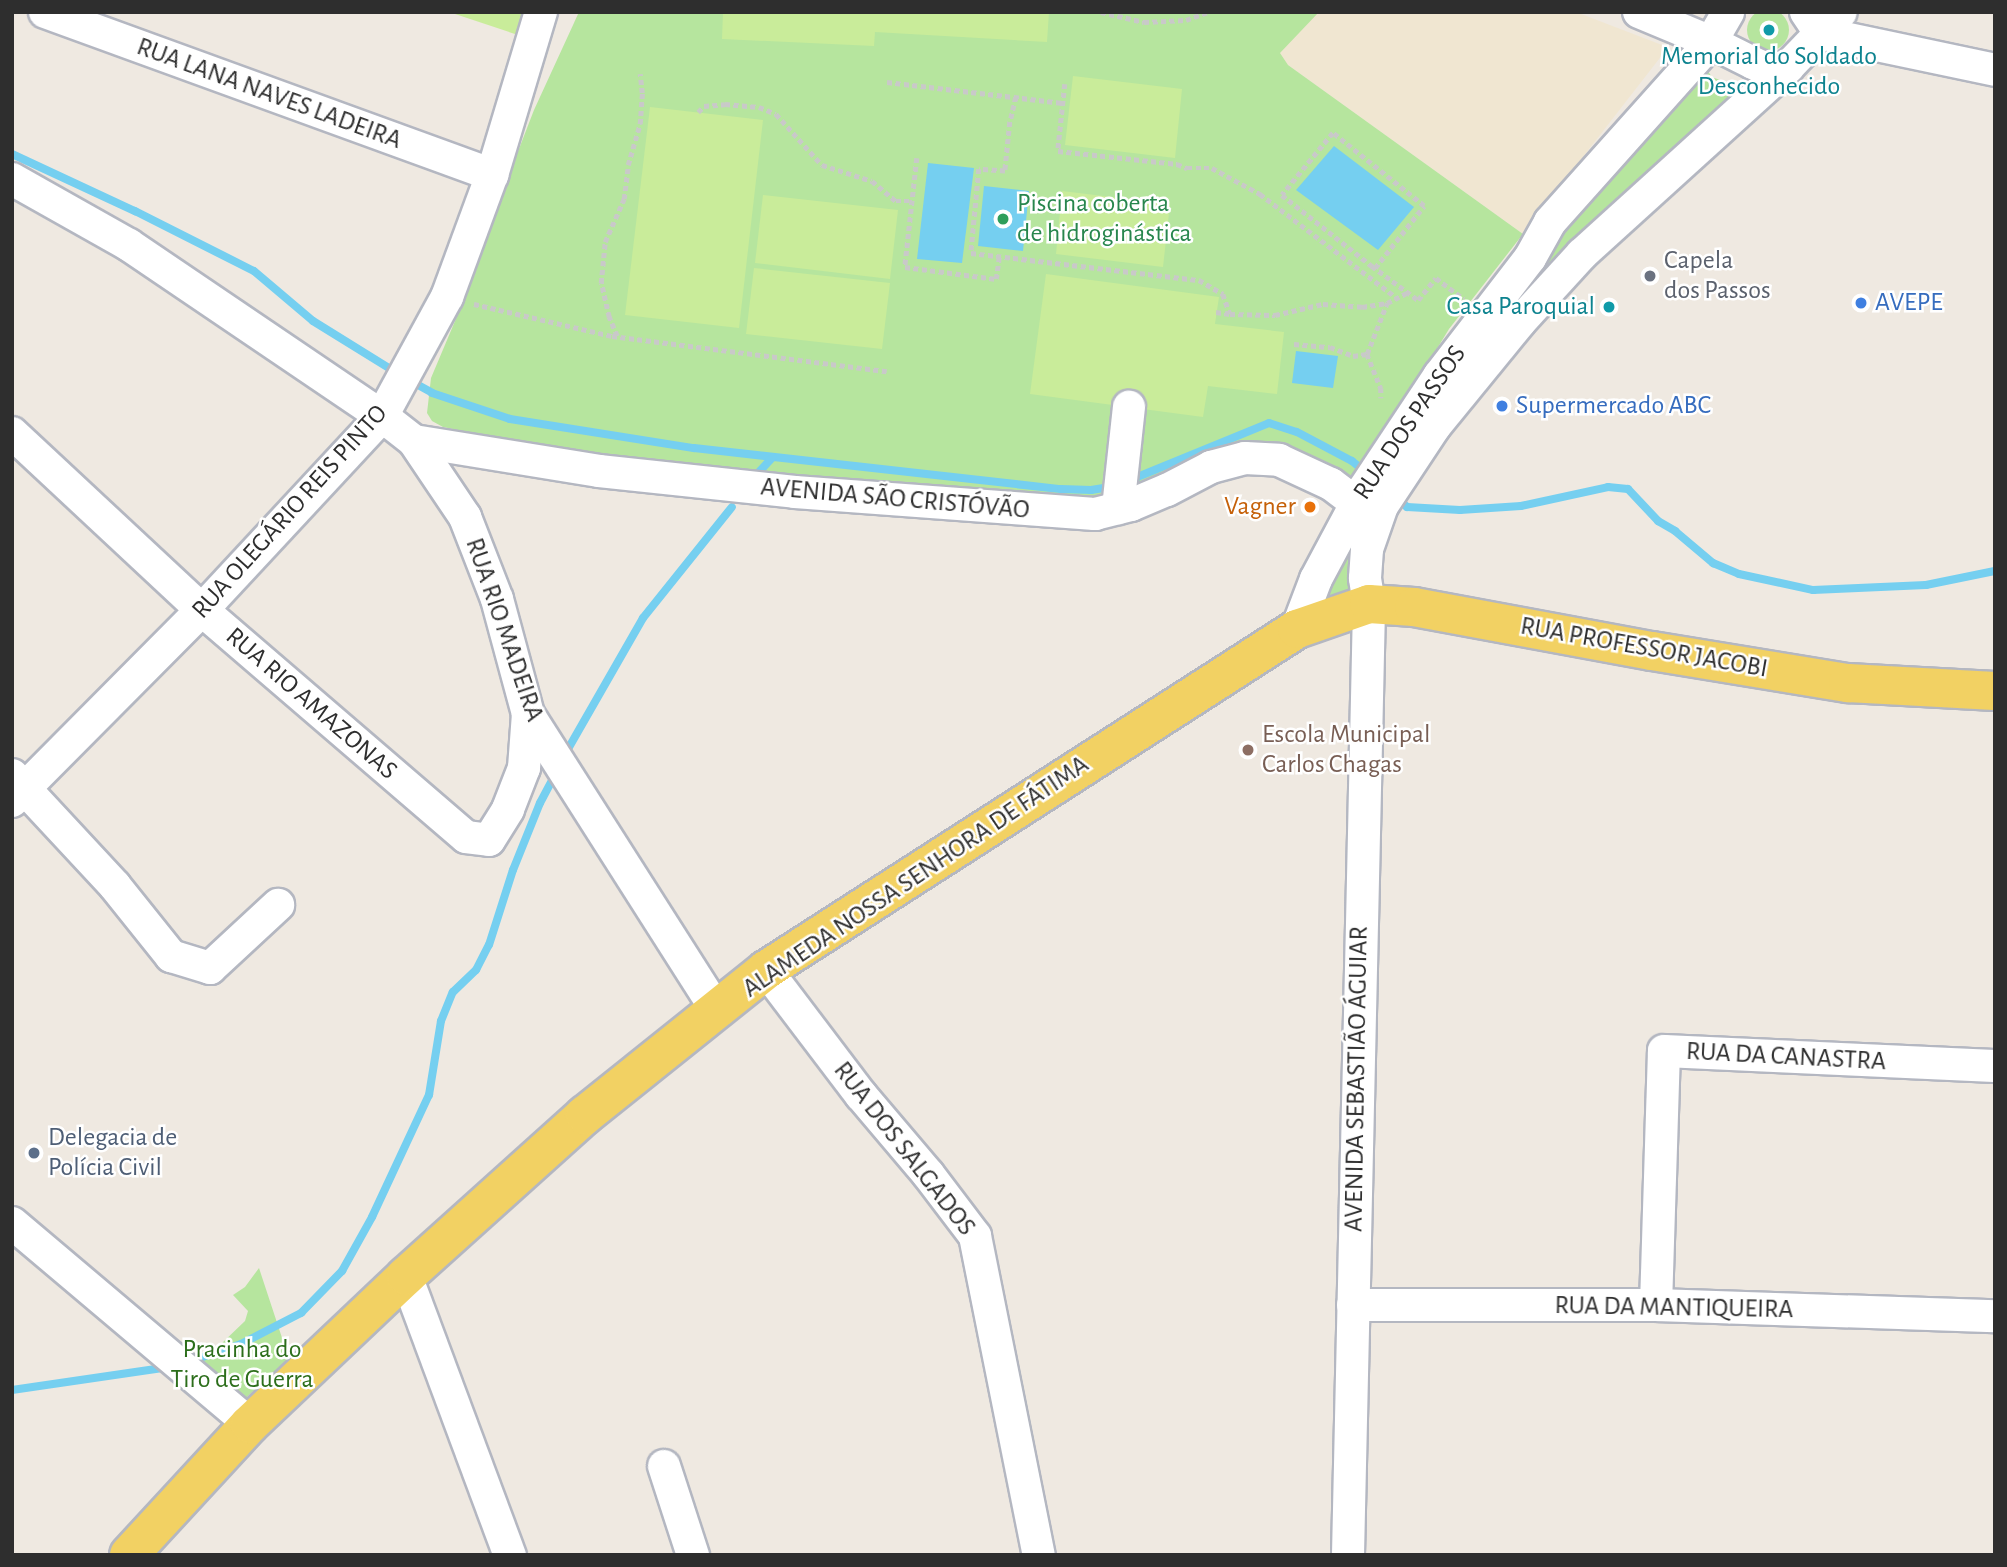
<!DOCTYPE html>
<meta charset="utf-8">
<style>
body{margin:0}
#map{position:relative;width:2007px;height:1567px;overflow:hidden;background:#efe9e1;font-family:"Alegreya Sans",sans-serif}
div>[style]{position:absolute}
.education>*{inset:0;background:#f0e6d1}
.green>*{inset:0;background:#b6e59e}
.round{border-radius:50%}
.pitch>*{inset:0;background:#c9ec9a}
.water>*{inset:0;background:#75cff0}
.stream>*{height:8px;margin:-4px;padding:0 4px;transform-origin:4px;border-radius:4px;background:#75cff0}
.path>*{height:4.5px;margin-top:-2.25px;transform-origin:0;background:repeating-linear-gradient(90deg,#c9c9c9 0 5px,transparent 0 8.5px)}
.roads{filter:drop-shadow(2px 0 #b4b7c1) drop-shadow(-2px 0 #b4b7c1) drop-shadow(0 2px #b4b7c1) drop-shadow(0 -2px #b4b7c1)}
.minor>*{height:32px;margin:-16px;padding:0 16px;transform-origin:16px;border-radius:16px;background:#fff}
.major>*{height:38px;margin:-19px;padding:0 19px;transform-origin:19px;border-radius:19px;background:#f2d163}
.dots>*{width:19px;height:19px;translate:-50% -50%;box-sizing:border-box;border:4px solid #fff;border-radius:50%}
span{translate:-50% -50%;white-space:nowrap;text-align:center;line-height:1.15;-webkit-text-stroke:5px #fff;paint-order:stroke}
.culture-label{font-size:26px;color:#0d838f}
.right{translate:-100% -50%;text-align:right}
.street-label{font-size:26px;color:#2e2e2e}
.leisure-label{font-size:26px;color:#27864d}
.left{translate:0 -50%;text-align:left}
.worship-label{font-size:26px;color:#5b616d}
.shop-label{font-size:26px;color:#366cbe}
.food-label{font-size:26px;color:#c56008}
.education-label{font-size:26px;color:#785e54}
.service-label{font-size:26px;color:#4e5e75}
.park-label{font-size:26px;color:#2c6e1b}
.frame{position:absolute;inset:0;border:14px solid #2e2e2e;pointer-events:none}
</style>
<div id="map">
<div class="education">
<i style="clip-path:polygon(579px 12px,1576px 12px,1662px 45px,1666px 50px,1523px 234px,1288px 65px,574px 22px)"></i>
</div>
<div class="green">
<i class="round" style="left:1747px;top:9px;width:42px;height:42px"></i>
<i style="clip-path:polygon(579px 12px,1319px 12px,1280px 53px,1288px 65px,1523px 234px,1449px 329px,1350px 491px,1291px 454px,1107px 500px,779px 483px,516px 442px,443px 427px,432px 421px,427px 413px,431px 378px,474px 276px,498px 203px,534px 110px)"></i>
<i style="clip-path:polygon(1702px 63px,1712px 77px,1743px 89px,1431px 427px,1361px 579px,1344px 607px,1322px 598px,1366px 499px,1494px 307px)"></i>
<i style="clip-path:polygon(259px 1268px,289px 1359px,240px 1403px,197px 1367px,245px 1321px,248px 1311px,233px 1295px,245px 1287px)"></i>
</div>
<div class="pitch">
<i style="clip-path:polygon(449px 12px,529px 12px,521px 36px)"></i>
<i style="clip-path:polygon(723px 12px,1049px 12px,1047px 42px,875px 32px,874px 46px,722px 39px)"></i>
<i style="clip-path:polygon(1073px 76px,1182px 89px,1175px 158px,1065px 145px)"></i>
<i style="clip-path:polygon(650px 107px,763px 120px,739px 328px,625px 315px)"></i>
<i style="clip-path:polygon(1062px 191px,1170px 204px,1163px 267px,1056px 254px)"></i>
<i style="clip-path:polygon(763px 195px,898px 210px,890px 279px,755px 263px)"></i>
<i style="clip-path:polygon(754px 268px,890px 283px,882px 349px,746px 334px)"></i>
<i style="clip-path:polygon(1046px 274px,1219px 297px,1215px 324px,1284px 332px,1277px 394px,1208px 386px,1203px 417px,1030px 394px)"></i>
</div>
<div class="water">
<i style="clip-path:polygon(1334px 146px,1414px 207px,1378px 250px,1296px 190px)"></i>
<i style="clip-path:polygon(928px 163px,974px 168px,962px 263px,917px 259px)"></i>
<i style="clip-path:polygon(984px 186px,1029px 191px,1023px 251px,978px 246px)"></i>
<i style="clip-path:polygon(1296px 351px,1338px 356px,1333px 388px,1292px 383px)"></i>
</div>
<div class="stream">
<i style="left:12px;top:154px;width:136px;rotate:24.9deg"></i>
<i style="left:135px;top:211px;width:133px;rotate:26.8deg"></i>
<i style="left:254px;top:271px;width:77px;rotate:40.3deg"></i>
<i style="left:313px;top:321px;width:99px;rotate:31.8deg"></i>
<i style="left:409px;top:380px;width:26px;rotate:29deg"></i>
<i style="left:432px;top:393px;width:82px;rotate:18.4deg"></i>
<i style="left:510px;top:419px;width:186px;rotate:9deg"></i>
<i style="left:694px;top:448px;width:369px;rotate:6.4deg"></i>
<i style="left:1061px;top:489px;width:30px;rotate:2deg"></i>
<i style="left:1091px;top:490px;width:24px;rotate:-9deg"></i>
<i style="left:757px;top:474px;width:23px;rotate:-47deg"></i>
<i style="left:1130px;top:480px;width:150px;rotate:-22.3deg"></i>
<i style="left:1269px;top:423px;width:29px;rotate:18deg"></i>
<i style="left:1297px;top:432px;width:62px;rotate:27.8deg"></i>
<i style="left:1352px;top:461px;width:17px;rotate:40deg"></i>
<i style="left:1394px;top:496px;width:17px;rotate:40deg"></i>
<i style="left:1407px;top:507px;width:53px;rotate:3.2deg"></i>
<i style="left:1460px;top:510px;width:61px;rotate:-3.8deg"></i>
<i style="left:1521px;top:506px;width:89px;rotate:-12.3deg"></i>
<i style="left:1608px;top:487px;width:20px;rotate:6deg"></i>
<i style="left:1628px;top:489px;width:44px;rotate:46.8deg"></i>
<i style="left:1658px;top:521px;width:20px;rotate:30deg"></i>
<i style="left:1675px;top:531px;width:50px;rotate:40.1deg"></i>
<i style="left:1713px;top:563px;width:28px;rotate:23deg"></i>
<i style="left:1739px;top:574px;width:76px;rotate:12.2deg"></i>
<i style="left:1813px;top:590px;width:113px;rotate:-2.5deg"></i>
<i style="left:1926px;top:585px;width:70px;rotate:-11.5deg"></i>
<i style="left:564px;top:756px;width:159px;rotate:-60.2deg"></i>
<i style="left:643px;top:618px;width:142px;rotate:-51.3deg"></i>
<i style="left:188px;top:1362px;width:56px;rotate:-18.8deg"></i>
<i style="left:241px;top:1344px;width:68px;rotate:-27.3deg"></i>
<i style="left:301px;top:1313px;width:59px;rotate:-45.7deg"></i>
<i style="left:342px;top:1271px;width:62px;rotate:-60.9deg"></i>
<i style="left:372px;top:1217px;width:135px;rotate:-65deg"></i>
<i style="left:429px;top:1095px;width:75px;rotate:-80.8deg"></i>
<i style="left:441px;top:1021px;width:31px;rotate:-68deg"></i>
<i style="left:453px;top:992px;width:32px;rotate:-44deg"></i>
<i style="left:476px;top:970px;width:28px;rotate:-63deg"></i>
<i style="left:489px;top:945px;width:79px;rotate:-72.3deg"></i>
<i style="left:513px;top:870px;width:72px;rotate:-68.1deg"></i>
<i style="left:540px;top:803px;width:36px;rotate:-62deg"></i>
<i style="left:12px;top:1390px;width:159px;rotate:-8.3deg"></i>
</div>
<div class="path">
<i style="left:1101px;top:12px;width:44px;rotate:13.1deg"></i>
<i style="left:1144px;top:22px;width:42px;rotate:-2.7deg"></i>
<i style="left:1186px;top:20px;width:23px;rotate:-20deg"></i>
<i style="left:887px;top:82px;width:177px;rotate:6.8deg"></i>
<i style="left:1065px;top:84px;width:67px;rotate:96deg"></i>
<i style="left:1058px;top:151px;width:120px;rotate:6.2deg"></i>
<i style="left:1177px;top:164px;width:11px;rotate:22deg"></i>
<i style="left:1187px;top:168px;width:25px"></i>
<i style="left:1212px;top:168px;width:55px;rotate:28.4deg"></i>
<i style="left:1260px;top:194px;width:172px;rotate:37.2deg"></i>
<i style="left:1016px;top:97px;width:26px;rotate:103deg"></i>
<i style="left:1010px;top:122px;width:49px;rotate:95.8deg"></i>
<i style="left:1005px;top:171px;width:26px;rotate:-176deg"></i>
<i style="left:979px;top:169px;width:84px;rotate:95.4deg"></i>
<i style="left:971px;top:253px;width:230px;rotate:6.8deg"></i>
<i style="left:1199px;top:280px;width:28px;rotate:30deg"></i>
<i style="left:1223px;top:294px;width:21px;rotate:71deg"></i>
<i style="left:1230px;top:314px;width:45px;rotate:1.3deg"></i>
<i style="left:1275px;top:315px;width:49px;rotate:-12.9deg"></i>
<i style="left:1323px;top:304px;width:39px;rotate:4deg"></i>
<i style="left:1362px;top:307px;width:25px;rotate:-9deg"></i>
<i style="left:1387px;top:303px;width:22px;rotate:-27deg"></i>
<i style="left:698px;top:112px;width:8px;rotate:-45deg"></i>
<i style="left:704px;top:106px;width:21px;rotate:-5deg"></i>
<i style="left:725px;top:104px;width:34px;rotate:5deg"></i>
<i style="left:759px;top:107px;width:18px;rotate:22deg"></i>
<i style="left:776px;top:114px;width:69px;rotate:48deg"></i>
<i style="left:822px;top:165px;width:52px;rotate:17.7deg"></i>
<i style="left:872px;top:181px;width:31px;rotate:40deg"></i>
<i style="left:896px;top:201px;width:16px"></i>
<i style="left:917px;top:158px;width:110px;rotate:96.3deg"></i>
<i style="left:905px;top:267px;width:92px;rotate:7.5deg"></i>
<i style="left:996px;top:279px;width:22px;rotate:-82deg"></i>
<i style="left:1375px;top:268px;width:79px;rotate:-51.7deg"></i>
<i style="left:1424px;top:206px;width:117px;rotate:-141.3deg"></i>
<i style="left:1333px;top:133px;width:80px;rotate:129.4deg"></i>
<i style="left:1282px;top:195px;width:115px;rotate:38.3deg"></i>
<i style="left:1372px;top:266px;width:57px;rotate:36.5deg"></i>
<i style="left:1418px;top:300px;width:28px;rotate:-51deg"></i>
<i style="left:1436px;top:278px;width:35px;rotate:37deg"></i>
<i style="left:474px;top:304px;width:142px;rotate:13.1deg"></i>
<i style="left:612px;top:336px;width:277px;rotate:7.3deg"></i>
<i style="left:1216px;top:312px;width:14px;rotate:8deg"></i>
<i style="left:617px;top:336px;width:21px;rotate:-113deg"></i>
<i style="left:609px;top:317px;width:35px;rotate:-103deg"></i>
<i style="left:601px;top:283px;width:41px;rotate:-84.4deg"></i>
<i style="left:605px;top:242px;width:47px;rotate:-66.2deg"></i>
<i style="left:624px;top:199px;width:34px;rotate:-83deg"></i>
<i style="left:628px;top:165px;width:43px;rotate:-73.7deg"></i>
<i style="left:640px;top:124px;width:31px;rotate:-86deg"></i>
<i style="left:642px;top:93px;width:19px;rotate:-96deg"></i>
<i style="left:1294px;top:344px;width:36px;rotate:5deg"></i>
<i style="left:1330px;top:347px;width:25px;rotate:21deg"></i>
<i style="left:1353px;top:356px;width:14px;rotate:-8deg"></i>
<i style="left:1367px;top:354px;width:55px;rotate:-68.6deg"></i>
<i style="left:1367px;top:354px;width:37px;rotate:68deg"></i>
<i style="left:1381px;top:388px;width:10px;rotate:90deg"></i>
</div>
<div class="roads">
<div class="minor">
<i style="left:45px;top:12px;width:476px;rotate:20deg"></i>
<i style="left:1639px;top:12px;width:78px;rotate:22.6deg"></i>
<i style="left:1711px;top:42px;width:47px;rotate:26.6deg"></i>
<i style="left:1753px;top:63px;width:15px;rotate:23deg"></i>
<i style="left:1767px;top:69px;width:21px;rotate:-5deg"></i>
<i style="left:1806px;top:12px;width:25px;rotate:56deg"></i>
<i style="left:1820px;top:33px;width:179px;rotate:11.9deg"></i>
<i style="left:12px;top:179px;width:134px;rotate:29.4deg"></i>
<i style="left:129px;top:245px;width:305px;rotate:34.1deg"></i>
<i style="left:382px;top:416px;width:41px;rotate:38deg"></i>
<i style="left:414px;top:441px;width:92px;rotate:56.1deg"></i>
<i style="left:465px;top:517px;width:88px;rotate:68.7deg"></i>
<i style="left:497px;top:599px;width:119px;rotate:74.9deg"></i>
<i style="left:528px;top:714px;width:353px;rotate:57.5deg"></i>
<i style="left:12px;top:433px;width:260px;rotate:43deg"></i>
<i style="left:202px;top:610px;width:348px;rotate:40.7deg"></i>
<i style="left:466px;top:837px;width:23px;rotate:7deg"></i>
<i style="left:489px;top:840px;width:36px;rotate:-58deg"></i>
<i style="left:508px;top:809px;width:44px;rotate:-68.7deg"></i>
<i style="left:524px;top:768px;width:54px;rotate:-85.8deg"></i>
<i style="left:414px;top:441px;width:187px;rotate:9.2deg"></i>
<i style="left:599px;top:471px;width:197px;rotate:6.1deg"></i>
<i style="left:795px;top:492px;width:301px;rotate:4.2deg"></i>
<i style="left:1095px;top:514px;width:37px;rotate:-14deg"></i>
<i style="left:1131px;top:505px;width:39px;rotate:-23deg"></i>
<i style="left:1167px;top:490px;width:50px;rotate:-27.6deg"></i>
<i style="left:1211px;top:467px;width:35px;rotate:-15deg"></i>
<i style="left:1245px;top:458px;width:34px;rotate:3deg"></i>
<i style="left:1279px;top:460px;width:57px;rotate:24.8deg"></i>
<i style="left:1331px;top:484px;width:31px;rotate:37deg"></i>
<i style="left:1118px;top:508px;width:102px;rotate:-83.8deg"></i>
<i style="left:1297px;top:629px;width:53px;rotate:-69.2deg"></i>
<i style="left:1316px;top:579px;width:102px;rotate:-61.9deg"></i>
<i style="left:1364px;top:489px;width:136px;rotate:-56.4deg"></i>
<i style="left:1439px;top:376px;width:149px;rotate:-52.4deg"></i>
<i style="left:1530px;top:258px;width:41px;rotate:-60.9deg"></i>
<i style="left:1550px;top:222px;width:241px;rotate:-48.2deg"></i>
<i style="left:1711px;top:42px;width:34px;rotate:-60deg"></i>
<i style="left:12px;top:775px;width:151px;rotate:47.1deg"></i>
<i style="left:115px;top:886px;width:90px;rotate:51.3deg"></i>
<i style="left:171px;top:956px;width:41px;rotate:17.1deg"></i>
<i style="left:210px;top:968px;width:93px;rotate:-42.8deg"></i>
<i style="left:12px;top:801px;width:269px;rotate:-45.2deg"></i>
<i style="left:202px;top:610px;width:265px;rotate:-47.1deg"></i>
<i style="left:382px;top:416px;width:136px;rotate:-61.4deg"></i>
<i style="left:447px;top:297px;width:130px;rotate:-69.8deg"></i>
<i style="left:492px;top:175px;width:170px;rotate:-73.3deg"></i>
<i style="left:766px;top:970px;width:157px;rotate:52.8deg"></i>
<i style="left:861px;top:1095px;width:104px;rotate:49.7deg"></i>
<i style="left:928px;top:1174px;width:78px;rotate:52.8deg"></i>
<i style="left:975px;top:1236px;width:325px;rotate:78.7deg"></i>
<i style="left:12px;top:1223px;width:312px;rotate:40.2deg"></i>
<i style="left:406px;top:1276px;width:298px;rotate:69.6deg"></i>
<i style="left:1353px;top:1305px;width:303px"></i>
<i style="left:1656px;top:1305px;width:339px;rotate:1.9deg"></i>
<i style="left:1656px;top:1305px;width:254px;rotate:-88.2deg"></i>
<i style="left:1664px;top:1051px;width:331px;rotate:2.6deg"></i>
<i style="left:664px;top:1466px;width:94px;rotate:72deg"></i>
<i style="left:1348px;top:1555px;width:951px;rotate:-88.73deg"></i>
<i style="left:1369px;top:604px;width:26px;rotate:-99deg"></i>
<i style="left:1365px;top:578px;width:29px;rotate:-86deg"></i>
<i style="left:1367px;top:549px;width:46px;rotate:-70.8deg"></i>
<i style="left:1382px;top:506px;width:96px;rotate:-56.5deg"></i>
<i style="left:1435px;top:426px;width:133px;rotate:-50.8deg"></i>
<i style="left:1519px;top:323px;width:93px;rotate:-47.6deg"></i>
<i style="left:1582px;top:254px;width:278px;rotate:-42.2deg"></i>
<i style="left:1788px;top:67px;width:76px;rotate:-46.1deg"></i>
</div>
<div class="major">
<i style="left:129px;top:1555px;width:178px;rotate:-47.3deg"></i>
<i style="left:250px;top:1424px;width:215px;rotate:-43.5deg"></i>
<i style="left:406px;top:1276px;width:241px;rotate:-42deg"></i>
<i style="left:585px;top:1115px;width:232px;rotate:-38.7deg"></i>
<i style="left:766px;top:970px;width:631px;rotate:-32.71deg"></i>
<i style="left:1297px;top:629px;width:76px;rotate:-19.1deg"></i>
<i style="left:1369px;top:604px;width:45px;rotate:3.8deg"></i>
<i style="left:1414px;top:607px;width:242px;rotate:10.5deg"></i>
<i style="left:1652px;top:651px;width:199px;rotate:9.3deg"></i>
<i style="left:1848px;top:683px;width:147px;rotate:3.1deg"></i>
</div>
</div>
<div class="dots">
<i style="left:1769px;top:30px;background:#0f9aa8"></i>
<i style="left:1003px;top:219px;background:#2e9e5b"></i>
<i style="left:1650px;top:276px;background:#6b7280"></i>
<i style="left:1861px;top:303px;background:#3f7fe0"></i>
<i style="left:1609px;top:307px;background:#0f9aa8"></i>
<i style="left:1502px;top:406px;background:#3f7fe0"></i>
<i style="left:1310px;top:507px;background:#e8710a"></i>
<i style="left:1248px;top:750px;background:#8d6e63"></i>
<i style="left:34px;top:1153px;background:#5c6f8a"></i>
</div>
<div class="culture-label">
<span style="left:1769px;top:72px">Memorial do Soldado<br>Desconhecido</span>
<span class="right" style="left:1595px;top:307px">Casa Paroquial</span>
</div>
<div class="street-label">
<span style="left:269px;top:94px;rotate:20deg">RUA LANA NAVES LADEIRA</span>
<span style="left:1410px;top:423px;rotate:-56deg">RUA DOS PASSOS</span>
<span style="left:895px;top:499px;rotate:5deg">AVENIDA SÃO CRISTÓVÃO</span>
<span style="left:290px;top:512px;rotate:-48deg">RUA OLEGÁRIO REIS PINTO</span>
<span style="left:504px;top:630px;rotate:71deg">RUA RIO MADEIRA</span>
<span style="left:1644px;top:648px;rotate:10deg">RUA PROFESSOR JACOBI</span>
<span style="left:311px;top:704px;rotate:41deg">RUA RIO AMAZONAS</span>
<span style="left:916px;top:877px;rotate:-34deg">ALAMEDA NOSSA SENHORA DE FÁTIMA</span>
<span style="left:1786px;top:1057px;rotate:3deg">RUA DA CANASTRA</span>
<span style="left:1357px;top:1079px;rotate:-89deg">AVENIDA SEBASTIÃO ÁGUIAR</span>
<span style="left:904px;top:1149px;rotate:52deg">RUA DOS SALGADOS</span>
<span style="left:1674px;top:1308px;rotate:1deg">RUA DA MANTIQUEIRA</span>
</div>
<div class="leisure-label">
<span class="left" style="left:1017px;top:219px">Piscina coberta<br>de hidroginástica</span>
</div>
<div class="worship-label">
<span class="left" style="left:1664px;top:276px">Capela<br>dos Passos</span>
</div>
<div class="shop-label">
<span class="left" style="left:1875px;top:303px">AVEPE</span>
<span class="left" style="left:1516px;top:406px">Supermercado ABC</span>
</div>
<div class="food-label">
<span class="right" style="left:1296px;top:507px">Vagner</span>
</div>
<div class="education-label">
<span class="left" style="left:1262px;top:750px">Escola Municipal<br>Carlos Chagas</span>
</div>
<div class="service-label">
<span class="left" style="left:48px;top:1153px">Delegacia de<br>Polícia Civil</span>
</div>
<div class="park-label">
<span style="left:242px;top:1365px">Pracinha do<br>Tiro de Guerra</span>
</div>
<div class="frame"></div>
</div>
